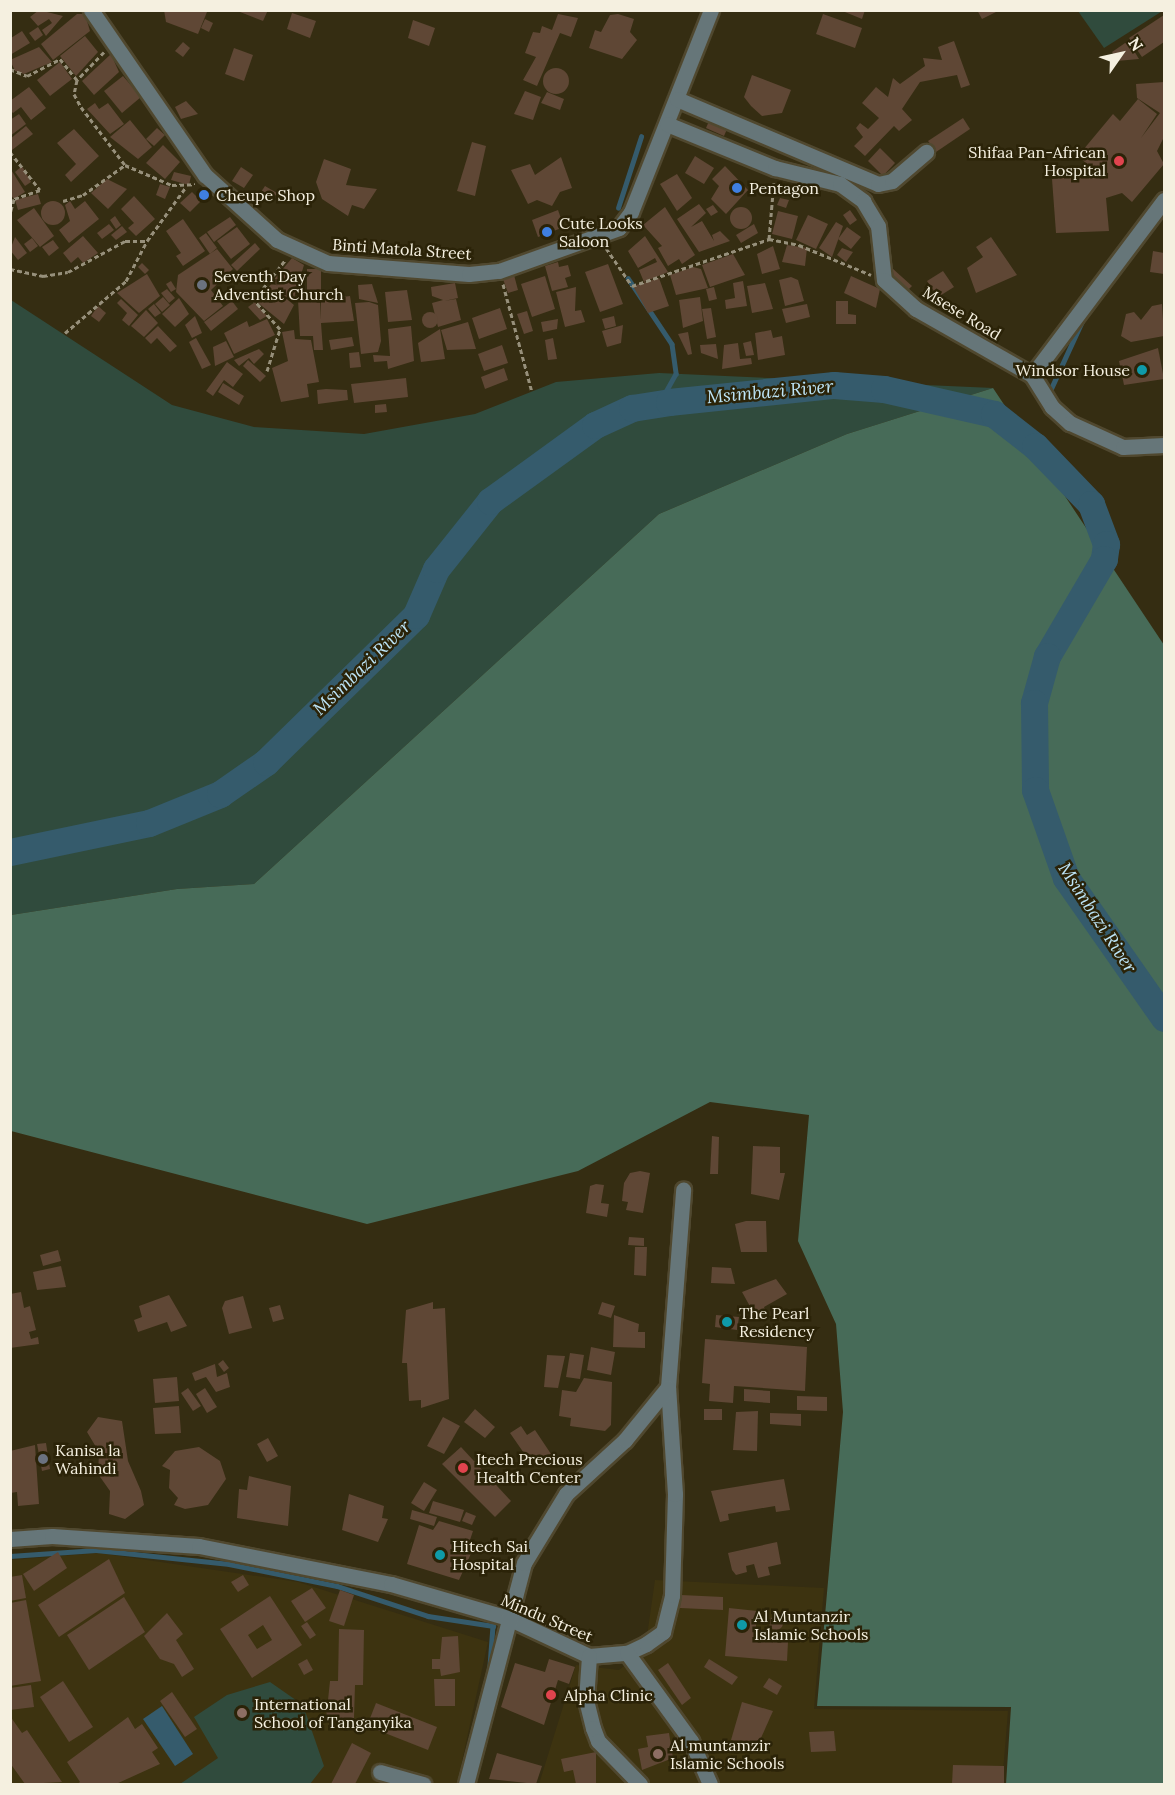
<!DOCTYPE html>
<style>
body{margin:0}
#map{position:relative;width:1175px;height:1795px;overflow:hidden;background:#352d12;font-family:Lora,serif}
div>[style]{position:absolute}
.built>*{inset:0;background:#3d3310}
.green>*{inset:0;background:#304b3d}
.forest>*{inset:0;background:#476b58}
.water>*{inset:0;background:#355b6c}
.stream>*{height:4.5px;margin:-2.25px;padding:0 2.25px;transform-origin:2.25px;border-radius:2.25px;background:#355b6c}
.river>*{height:27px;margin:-13.5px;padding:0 13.5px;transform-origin:13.5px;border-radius:13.5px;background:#355b6c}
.building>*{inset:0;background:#5f4735}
.round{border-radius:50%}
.path>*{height:3px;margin-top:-1.5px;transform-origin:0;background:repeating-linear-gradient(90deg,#97907b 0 4.5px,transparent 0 7.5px)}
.roads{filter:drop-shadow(2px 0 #50482f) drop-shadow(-2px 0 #50482f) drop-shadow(0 2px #50482f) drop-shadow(0 -2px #50482f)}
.minor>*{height:15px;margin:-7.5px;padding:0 7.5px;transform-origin:7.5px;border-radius:7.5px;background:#667679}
.dots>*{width:16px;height:16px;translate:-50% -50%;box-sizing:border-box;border:3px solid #2b2308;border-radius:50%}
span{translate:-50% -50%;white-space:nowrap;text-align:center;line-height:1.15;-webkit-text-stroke:5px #2b2308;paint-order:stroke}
.poi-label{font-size:16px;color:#f5f0e0}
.right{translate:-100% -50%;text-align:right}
.left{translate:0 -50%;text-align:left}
.street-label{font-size:16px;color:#f5f0e0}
.water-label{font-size:18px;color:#bde5f8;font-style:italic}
.frame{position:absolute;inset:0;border:12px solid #f5f0e0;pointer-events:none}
.north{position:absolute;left:1091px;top:24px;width:60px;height:60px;-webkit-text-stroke:4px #2b2308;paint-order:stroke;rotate:56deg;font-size:16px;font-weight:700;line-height:24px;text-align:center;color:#f5f0e0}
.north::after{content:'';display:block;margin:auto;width:21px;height:27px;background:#f5f0e0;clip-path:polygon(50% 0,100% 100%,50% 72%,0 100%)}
</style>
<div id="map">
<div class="built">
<i style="clip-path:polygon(99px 1553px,298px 1582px,488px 1642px,457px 1784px,11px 1784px,11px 1560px)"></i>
<i style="clip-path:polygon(655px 1580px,824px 1588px,814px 1709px,1008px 1711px,1002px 1784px,539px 1784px,576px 1665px,619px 1670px,645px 1650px)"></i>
</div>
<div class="green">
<i style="clip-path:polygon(1164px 10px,1104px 48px,1078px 11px,1078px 10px)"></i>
<i style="clip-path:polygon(11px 300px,172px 405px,254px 427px,364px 434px,475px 414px,556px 382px,659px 373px,993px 388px,847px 434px,659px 514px,254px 884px,177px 889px,11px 915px)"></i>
<i style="clip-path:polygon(270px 1682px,303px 1705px,324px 1766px,310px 1784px,180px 1784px,218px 1758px,194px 1717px,227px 1695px)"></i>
</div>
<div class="forest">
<i style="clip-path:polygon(993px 388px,1164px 645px,1164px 1784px,1006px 1784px,1011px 1707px,817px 1706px,843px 1412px,836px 1324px,798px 1241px,809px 1115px,710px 1102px,578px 1171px,367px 1224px,11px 1131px,11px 915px,177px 889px,254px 884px,659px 514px,847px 434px)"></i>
</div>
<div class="water">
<i style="clip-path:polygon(162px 1706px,193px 1754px,175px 1766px,143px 1719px)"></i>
</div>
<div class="stream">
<i style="left:618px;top:208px;width:75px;rotate:-72.1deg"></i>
<i style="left:628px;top:278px;width:79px;rotate:56.3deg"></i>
<i style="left:672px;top:344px;width:30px;rotate:82deg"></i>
<i style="left:676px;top:374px;width:26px;rotate:119deg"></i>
<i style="left:663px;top:397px;width:8px;rotate:40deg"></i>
<i style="left:1049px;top:393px;width:84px;rotate:-65.3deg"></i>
<i style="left:10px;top:847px;width:6px;rotate:59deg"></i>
<i style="left:10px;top:1556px;width:86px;rotate:-4deg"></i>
<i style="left:96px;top:1550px;width:134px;rotate:6deg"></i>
<i style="left:229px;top:1564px;width:110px;rotate:11.5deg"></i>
<i style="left:337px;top:1586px;width:96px;rotate:18.2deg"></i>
<i style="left:428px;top:1616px;width:66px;rotate:8.7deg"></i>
<i style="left:493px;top:1626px;width:40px;rotate:94.3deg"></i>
</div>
<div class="river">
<i style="left:10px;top:852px;width:142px;rotate:-11.8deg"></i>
<i style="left:149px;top:823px;width:77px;rotate:-22.2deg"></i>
<i style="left:220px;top:794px;width:56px;rotate:-34.8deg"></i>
<i style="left:266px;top:762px;width:210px;rotate:-44.4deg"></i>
<i style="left:416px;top:615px;width:50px;rotate:-66.5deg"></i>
<i style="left:436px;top:569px;width:87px;rotate:-51.5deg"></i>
<i style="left:490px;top:501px;width:130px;rotate:-35.9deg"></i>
<i style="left:595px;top:425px;width:41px;rotate:-24.7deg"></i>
<i style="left:632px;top:408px;width:37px;rotate:-9deg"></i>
<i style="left:669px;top:402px;width:166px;rotate:-5.9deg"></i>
<i style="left:834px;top:385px;width:50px;rotate:4.6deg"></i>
<i style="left:884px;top:389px;width:113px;rotate:12.8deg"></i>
<i style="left:994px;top:414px;width:52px;rotate:38deg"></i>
<i style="left:1035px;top:446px;width:81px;rotate:46deg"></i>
<i style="left:1091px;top:504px;width:43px;rotate:69.4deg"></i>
<i style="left:1106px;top:544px;width:15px;rotate:98deg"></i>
<i style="left:1104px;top:559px;width:113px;rotate:120.4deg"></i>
<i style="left:1047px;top:656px;width:49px;rotate:105.5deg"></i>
<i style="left:1034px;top:703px;width:87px;rotate:89.3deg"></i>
<i style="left:1035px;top:790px;width:93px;rotate:70.6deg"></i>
<i style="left:1066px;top:878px;width:171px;rotate:55deg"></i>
</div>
<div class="building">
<i style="clip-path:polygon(39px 10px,63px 16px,46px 36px,42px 30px,52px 23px,49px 19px,38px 26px,30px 17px)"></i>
<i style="clip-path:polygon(164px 10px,203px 10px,207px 12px,198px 34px,166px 22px)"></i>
<i style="clip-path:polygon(235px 10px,268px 10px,263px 21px)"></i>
<i style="clip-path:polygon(840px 10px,865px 10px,862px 19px)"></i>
<i style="clip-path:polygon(977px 10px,995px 10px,996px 12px,982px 19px)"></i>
<i style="clip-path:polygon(292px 13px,316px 21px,310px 38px,287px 29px)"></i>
<i style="clip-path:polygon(77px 14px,85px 14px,90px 31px,53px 60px,41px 44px)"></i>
<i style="clip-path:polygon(558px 14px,578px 18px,571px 37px,560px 33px,537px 86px,523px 80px,536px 57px,525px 53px,533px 32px,540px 33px,542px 26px,552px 30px)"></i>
<i style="clip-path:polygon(618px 14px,634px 19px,630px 32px,637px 40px,622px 59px,589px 48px,595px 30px,601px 32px,610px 15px)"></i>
<i style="clip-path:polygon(823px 14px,862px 28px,855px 48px,816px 34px)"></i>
<i style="clip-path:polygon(1164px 15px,1164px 42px,1142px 57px,1129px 38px)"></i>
<i style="clip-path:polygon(205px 19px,213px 23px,209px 32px,201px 28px)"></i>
<i style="clip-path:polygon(413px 20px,435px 28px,429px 46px,408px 38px)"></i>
<i style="clip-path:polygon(38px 27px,43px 35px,35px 41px,29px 33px)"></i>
<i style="clip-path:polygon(22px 31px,30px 43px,10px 55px,11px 38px)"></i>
<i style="clip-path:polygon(85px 36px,98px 52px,76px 76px,60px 56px)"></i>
<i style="clip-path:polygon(954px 41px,970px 85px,961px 88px,957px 75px,920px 82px,902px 109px,912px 120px,899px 131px,894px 126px,865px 156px,854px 146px,863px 137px,856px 128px,860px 123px,868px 129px,879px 118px,862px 103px,876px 87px,888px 97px,893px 78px,900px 84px,925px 66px,923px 58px,942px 60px,938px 47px)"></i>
<i style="clip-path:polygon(1128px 41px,1139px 59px,1117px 61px,1112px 52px)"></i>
<i style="clip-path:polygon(183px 42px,190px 48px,183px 57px,175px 51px)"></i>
<i style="clip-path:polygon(39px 47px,52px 62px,24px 74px,15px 71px,10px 60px)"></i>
<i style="clip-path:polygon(234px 48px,253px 55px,244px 81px,225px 74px)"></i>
<i style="clip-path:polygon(111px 54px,119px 72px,94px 95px,82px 81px)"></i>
<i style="clip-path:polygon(60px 62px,72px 79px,50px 96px,37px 80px)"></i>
<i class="round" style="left:543px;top:68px;width:26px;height:26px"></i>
<i style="clip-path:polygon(752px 75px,791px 90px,782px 113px,762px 116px,751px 106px,744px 97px)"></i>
<i style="clip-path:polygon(123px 76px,141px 97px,122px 113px,104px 91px)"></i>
<i style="clip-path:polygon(1164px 82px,1164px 137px,1157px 151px,1164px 164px,1132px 202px,1122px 193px,1106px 198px,1109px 231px,1056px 233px,1052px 179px,1074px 177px,1087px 164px,1078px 156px,1113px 114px,1120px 121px,1138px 99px,1157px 114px,1141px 138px,1160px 113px,1137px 98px,1136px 84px)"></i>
<i style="clip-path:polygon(29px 87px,46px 108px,31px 120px,21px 107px,13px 113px,10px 110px,10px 101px)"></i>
<i style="clip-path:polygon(525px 91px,541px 97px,533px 120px,514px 114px)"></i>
<i style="clip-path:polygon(547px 92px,564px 99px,560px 110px,541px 103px)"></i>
<i style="clip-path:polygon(186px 101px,198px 114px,181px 119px,175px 107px)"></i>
<i style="clip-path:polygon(95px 103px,99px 109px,108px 103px,124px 124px,110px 134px,87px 109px)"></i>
<i style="clip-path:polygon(19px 114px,26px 124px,10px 136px,10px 120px)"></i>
<i style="clip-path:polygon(963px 118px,970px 129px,936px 152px,928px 141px)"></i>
<i style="clip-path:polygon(710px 119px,728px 127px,724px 136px,706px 128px)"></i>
<i style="clip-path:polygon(130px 120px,152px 147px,138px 159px,110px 137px)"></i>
<i style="clip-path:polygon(26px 126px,33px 134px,12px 150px,10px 139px)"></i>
<i style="clip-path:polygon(157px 128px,165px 135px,154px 146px,146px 139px)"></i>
<i style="clip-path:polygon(74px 129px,99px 156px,71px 182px,65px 175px,76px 164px,57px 143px)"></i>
<i style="clip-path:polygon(472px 142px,486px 146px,475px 196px,457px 191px)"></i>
<i style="clip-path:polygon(163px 145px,180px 162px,165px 179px,146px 163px)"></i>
<i style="clip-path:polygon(880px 148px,895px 163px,883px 176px,868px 161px)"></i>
<i style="clip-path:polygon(695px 156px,714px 168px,704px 184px,685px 173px)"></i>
<i style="clip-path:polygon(561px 157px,572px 188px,560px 192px,552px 206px,537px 200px,528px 204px,511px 170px,530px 164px,535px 175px)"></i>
<i style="clip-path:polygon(324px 159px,351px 169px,346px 185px,377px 189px,364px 209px,352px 205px,348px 216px,322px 199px,316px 182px)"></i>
<i style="clip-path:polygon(22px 166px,31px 182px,25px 186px,15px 172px)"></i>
<i style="clip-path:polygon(725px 166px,748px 190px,726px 214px,711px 199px,719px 186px,712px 179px)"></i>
<i style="clip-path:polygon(241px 167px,253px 175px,244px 188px,232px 181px)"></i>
<i style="clip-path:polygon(10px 168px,25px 192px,14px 199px,10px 194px)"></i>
<i style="clip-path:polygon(174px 172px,191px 176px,189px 185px,171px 180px)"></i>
<i style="clip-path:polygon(677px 174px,692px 198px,677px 211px,660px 184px)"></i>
<i style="clip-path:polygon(107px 179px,127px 189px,108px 209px,91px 193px)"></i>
<i style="clip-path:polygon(160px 184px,170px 187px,165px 199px,156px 195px)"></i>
<i style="clip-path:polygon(265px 186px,277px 193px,273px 199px,261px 192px)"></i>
<i style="clip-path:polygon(192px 192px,201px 201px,190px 212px,180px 203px)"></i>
<i style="clip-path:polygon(38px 194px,41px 204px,18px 210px,15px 200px)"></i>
<i style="clip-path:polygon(134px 196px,155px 219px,136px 236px,128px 228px,134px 223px,121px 209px)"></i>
<i style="clip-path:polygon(780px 198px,789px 200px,786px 208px,777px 205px)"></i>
<i style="clip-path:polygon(70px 201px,75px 209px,85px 201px,99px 219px,69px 243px,59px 230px,70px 221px,65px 205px)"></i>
<i class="round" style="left:41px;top:201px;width:24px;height:24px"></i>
<i style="clip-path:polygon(699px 204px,706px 213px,691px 227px,702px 221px,714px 241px,712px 235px,720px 231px,730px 241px,699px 252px,677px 219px)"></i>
<i style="clip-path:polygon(713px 205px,718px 212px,711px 216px,706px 209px)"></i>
<i class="round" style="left:730px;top:207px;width:22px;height:22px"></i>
<i style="clip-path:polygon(665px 207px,695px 255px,682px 264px,679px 259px,668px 266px,658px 248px,662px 246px,643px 225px)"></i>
<i style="clip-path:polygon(34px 208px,54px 236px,40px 247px,17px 220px)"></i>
<i style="clip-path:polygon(558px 210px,564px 227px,538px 237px,532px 220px)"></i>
<i style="clip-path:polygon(850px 210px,857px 220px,850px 225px,843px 215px)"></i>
<i style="clip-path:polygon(778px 211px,798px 216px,792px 239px,772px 234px)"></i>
<i style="clip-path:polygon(808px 215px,828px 224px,816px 249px,796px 240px)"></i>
<i style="clip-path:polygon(115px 216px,121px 225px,116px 229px,110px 220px)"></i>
<i style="clip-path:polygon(230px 217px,236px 225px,214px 242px,207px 232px)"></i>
<i style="clip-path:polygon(183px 219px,205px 251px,183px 266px,176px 256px,181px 253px,166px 231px)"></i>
<i style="clip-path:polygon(836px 222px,843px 226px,832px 257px,819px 248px)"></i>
<i style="clip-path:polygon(109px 224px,114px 230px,102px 239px,97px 233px)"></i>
<i style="clip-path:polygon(754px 224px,758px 233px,741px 243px,736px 235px)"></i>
<i style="clip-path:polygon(122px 226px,127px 232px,116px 240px,111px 235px)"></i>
<i style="clip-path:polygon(237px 227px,250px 244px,231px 259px,217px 241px)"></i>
<i style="clip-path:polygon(847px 227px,861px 237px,851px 249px,838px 239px)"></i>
<i style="clip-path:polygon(206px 233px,217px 248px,210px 254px,199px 238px)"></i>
<i style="clip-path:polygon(83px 236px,98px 253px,83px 263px,78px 257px,71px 263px,63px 253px)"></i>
<i style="clip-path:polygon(645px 236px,668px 272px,644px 282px,639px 270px,657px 262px,655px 258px,638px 268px,628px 251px)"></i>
<i style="clip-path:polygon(15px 237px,27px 253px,18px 260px,10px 250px)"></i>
<i style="clip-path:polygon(991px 237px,1017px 275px,976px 293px,967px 268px,983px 257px,976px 247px)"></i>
<i style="clip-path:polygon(32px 238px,38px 246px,30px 252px,24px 244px)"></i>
<i style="clip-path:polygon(53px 240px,59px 248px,49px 256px,42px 247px)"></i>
<i style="clip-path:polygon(255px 243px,260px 249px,237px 271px,231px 265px)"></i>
<i style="clip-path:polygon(787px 245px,807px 248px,805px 266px,782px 262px)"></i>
<i style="clip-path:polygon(773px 246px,780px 269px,762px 274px,757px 254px)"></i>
<i style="clip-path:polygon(842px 248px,853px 252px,846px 262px,837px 255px)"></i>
<i style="clip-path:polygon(217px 249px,233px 269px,211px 290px,223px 306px,204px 321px,176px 292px,178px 275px)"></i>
<i style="clip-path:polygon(1153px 251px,1164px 253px,1164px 274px,1150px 272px)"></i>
<i style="clip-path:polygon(733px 254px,745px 275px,710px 287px,702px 265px)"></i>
<i style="clip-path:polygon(292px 258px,304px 265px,293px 301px,278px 292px,294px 305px,284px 324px,257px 302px,272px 283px,278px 286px,272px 282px)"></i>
<i style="clip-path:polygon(558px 262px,559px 267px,568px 265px,571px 276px,565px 278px,568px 287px,552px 291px,545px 266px)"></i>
<i style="clip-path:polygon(142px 263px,149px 270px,145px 274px,138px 267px)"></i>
<i style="clip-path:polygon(608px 264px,623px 304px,600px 312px,585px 272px)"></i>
<i style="clip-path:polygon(693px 267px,701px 269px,708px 288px,676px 295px,670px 275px)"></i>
<i style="clip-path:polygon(892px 268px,912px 286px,905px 293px,886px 274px)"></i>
<i style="clip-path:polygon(307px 269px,321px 269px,321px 298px,307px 296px)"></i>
<i style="clip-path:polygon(943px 271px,954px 287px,938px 297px,927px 281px)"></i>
<i style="clip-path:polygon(147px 274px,160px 296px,139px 313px,117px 293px)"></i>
<i style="clip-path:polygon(514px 275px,518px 290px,508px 293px,503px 279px)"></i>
<i style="clip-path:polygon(545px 276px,555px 309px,532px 317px,521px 284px)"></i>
<i style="clip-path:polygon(851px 276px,880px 289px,876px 308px,844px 293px)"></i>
<i style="clip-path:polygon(791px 277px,798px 280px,804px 301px,785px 306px,779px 280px)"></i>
<i style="clip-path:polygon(659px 278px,669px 306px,648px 313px,633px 286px)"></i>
<i style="clip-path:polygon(171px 281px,176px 289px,171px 292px,166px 284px)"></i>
<i style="clip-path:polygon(743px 281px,747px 306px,726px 309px,725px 300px,735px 298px,733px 283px)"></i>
<i style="clip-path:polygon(455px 283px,458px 298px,444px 301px,456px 299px,461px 320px,438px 327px,432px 303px,443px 300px,432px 296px,431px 287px)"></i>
<i style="clip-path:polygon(765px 283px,773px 309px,752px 313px,747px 286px)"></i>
<i style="clip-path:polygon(372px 284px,378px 303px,359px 299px,358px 285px)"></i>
<i style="clip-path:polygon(576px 287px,575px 311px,581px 310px,585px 322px,565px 327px,556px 292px)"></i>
<i style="clip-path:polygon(714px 287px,717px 299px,709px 301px,706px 289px)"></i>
<i style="clip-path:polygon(167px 289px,175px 298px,169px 303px,161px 293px)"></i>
<i style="clip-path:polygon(407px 290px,412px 320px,388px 322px,385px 292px)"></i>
<i style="clip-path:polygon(305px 294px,306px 301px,320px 300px,321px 320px,321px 300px,350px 296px,354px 321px,321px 323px,323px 350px,314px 350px,313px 336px,300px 336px,298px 300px)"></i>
<i style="clip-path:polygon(163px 297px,170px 305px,162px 312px,155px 304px)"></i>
<i style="clip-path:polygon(700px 297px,703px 321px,683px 328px,679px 300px)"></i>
<i style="clip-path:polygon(179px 298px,189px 314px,175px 327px,162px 314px)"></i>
<i style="clip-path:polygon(121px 299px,138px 315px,129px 326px,122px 320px,127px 313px,117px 303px)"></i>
<i style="clip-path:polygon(232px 301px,238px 309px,211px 331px,204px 322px)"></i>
<i style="clip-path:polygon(836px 301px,848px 301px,848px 314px,856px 315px,856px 324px,836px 324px)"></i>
<i style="clip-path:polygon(255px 302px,267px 316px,260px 320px,248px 307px)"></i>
<i style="clip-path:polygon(369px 302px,378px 305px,381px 341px,378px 352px,361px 354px,355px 303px)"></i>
<i style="clip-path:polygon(154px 304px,161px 313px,155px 317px,148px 309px)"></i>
<i style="clip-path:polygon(807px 304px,810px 317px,786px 323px,782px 309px)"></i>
<i style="clip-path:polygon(1162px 304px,1164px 336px,1131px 342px,1121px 336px,1126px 314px,1134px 312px,1141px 320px,1152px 306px)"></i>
<i style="clip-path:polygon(98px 306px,106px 313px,99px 322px,91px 316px)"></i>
<i style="clip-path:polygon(500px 308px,507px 329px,479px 339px,472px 318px)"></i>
<i style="clip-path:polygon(711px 308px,716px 337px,707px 339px,702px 309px)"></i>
<i style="clip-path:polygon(146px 310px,158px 323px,144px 337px,131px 326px)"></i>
<i style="clip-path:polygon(527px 311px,533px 331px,524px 334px,517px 314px)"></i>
<i class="round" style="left:422px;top:312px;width:16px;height:16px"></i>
<i style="clip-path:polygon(195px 316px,202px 333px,192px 338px,185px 325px)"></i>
<i style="clip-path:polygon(614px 316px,616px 326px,605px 329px,602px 319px)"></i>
<i style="clip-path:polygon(267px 319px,275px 335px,234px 354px,224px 333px,247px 321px,249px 327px)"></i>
<i style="clip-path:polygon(558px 319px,557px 329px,543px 332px,541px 322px)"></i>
<i style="clip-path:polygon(468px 322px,476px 349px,447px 350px,441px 330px)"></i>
<i style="clip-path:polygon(623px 325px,621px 343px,607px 347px,602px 331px)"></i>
<i style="clip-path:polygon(158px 326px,177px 346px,170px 352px,157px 338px,151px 344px,145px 338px)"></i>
<i style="clip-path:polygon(411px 326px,414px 361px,388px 369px,387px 361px,374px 362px,373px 355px,390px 356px,388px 329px)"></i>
<i style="clip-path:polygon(440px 329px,445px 359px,421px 362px,418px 343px)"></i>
<i style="clip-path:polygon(294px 330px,295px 339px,311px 340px,319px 382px,307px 384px,309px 397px,281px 402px,272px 368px,288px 361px,282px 332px)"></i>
<i style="clip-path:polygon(771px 330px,773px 338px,782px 336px,785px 355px,758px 360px,755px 333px)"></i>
<i style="clip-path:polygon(688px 332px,692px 354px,688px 355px,678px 334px)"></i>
<i style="clip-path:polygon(352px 337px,354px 346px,331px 350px,329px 340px)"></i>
<i style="clip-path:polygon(196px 338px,211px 365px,202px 369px,189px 342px)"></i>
<i style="clip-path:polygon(553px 338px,557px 359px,548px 360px,545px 340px)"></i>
<i style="clip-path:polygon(226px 341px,234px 357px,215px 366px,213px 347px)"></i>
<i style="clip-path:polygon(751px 341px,754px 355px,746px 356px,743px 343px)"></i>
<i style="clip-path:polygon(738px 343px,740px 359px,751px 358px,752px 364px,722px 369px,724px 345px)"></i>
<i style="clip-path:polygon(716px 344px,718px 359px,701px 353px,700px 345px)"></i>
<i style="clip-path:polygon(502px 345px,508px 363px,484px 371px,478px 354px)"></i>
<i style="clip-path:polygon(1158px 348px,1164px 379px,1124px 385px,1119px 361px)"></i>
<i style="clip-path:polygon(259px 349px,264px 354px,254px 364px,249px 358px,239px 366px,234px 360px)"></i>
<i style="clip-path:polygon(359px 352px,361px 367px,350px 368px,349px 353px)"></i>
<i style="clip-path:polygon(248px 360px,266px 376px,260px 382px,243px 366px)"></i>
<i style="clip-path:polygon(227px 362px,243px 374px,233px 387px,224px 380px,213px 396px,206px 391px)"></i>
<i style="clip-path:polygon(504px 368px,508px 380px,485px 389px,481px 377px)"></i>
<i style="clip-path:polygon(406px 378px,408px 397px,354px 403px,351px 384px)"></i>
<i style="clip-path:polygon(223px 383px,244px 396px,239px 405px,218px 392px)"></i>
<i style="clip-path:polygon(326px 389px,347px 390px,348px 400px,318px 404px,317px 390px)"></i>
<i style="clip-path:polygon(386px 404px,387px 412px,375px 413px,375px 405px)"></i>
<i style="clip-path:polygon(712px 1136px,719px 1137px,718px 1174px,710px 1174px)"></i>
<i style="clip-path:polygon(753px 1146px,780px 1147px,780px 1173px,785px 1173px,779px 1200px,751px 1194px)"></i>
<i style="clip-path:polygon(640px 1171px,650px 1173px,643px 1213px,626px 1210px,628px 1202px,622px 1201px,624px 1183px,630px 1173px)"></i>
<i style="clip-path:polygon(596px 1184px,604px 1185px,601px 1203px,609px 1204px,607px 1217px,586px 1213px,590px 1186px)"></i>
<i style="clip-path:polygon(746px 1221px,766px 1221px,767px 1252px,741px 1252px,735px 1224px)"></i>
<i style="clip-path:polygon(629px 1237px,644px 1238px,644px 1246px,628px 1245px)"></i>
<i style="clip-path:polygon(635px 1247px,647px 1247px,646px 1276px,634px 1275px)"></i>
<i style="clip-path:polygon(58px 1250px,61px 1261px,43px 1266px,40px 1255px)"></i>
<i style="clip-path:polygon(61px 1266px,66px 1287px,37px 1290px,33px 1272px)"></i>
<i style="clip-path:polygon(712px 1267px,731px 1268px,735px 1284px,711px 1283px)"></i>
<i style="clip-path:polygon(776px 1279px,787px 1294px,764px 1307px,767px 1315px,757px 1319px,742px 1292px)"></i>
<i style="clip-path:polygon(21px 1292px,24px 1308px,30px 1306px,36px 1330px,29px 1332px,31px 1339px,38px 1337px,39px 1344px,10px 1348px,10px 1294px)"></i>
<i style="clip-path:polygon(169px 1295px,187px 1326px,171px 1332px,167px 1322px,138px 1332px,134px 1320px,142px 1317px,139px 1306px)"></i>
<i style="clip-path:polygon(243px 1296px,252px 1328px,229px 1334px,222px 1308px,225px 1301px)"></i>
<i style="clip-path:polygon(433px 1302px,433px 1309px,445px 1308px,449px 1399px,421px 1408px,421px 1400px,409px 1401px,407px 1363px,402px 1363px,406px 1310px)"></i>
<i style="clip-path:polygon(602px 1302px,615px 1306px,611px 1318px,598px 1314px)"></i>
<i style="clip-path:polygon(280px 1305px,284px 1319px,273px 1322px,269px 1308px)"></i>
<i style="clip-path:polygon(614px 1315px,639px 1324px,638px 1332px,645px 1332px,645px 1348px,613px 1347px)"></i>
<i style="clip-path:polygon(716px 1315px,739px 1317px,737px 1330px,715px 1327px)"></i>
<i style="clip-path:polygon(705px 1339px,807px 1347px,805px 1391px,734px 1386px,733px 1403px,709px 1401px,710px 1384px,702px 1383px)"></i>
<i style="clip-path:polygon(591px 1347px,615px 1352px,611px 1375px,587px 1370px)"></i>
<i style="clip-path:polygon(570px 1353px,584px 1355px,580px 1379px,566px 1377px)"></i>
<i style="clip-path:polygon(547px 1355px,565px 1356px,558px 1388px,544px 1387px)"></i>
<i style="clip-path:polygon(223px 1360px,229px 1368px,224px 1372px,218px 1364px)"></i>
<i style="clip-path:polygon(215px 1364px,217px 1377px,227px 1373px,230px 1387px,216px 1392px,206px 1377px,195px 1381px,192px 1373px)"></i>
<i style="clip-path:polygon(177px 1377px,179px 1401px,155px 1403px,153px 1379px)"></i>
<i style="clip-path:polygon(584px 1378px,612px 1382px,611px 1425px,605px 1431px,570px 1426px,571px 1418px,559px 1416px,562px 1390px,576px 1392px)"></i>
<i style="clip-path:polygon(188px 1388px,201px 1406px,193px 1411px,181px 1393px)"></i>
<i style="clip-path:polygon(205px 1388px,217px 1407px,207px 1413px,196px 1394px)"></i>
<i style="clip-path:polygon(744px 1389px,770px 1391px,770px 1403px,744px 1401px)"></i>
<i style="clip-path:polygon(797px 1396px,827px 1397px,827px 1411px,797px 1410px)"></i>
<i style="clip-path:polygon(179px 1406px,181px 1433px,155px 1434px,153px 1408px)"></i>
<i style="clip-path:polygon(475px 1409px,495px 1427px,485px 1438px,464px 1422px)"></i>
<i style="clip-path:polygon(704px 1409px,722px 1409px,722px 1420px,704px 1420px)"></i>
<i style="clip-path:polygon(758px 1411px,757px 1451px,733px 1450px,736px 1412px)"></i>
<i style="clip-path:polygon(770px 1413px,801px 1414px,801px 1426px,770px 1424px)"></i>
<i style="clip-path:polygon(98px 1417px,122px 1421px,128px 1461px,141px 1491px,144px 1505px,125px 1519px,109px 1514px,110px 1491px,98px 1474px,99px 1452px,87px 1432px)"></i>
<i style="clip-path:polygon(443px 1417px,460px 1426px,444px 1454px,427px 1446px)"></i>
<i style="clip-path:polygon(521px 1426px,527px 1435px,535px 1430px,551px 1454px,528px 1459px,510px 1433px)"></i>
<i style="clip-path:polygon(268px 1438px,278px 1456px,267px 1462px,257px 1444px)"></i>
<i style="clip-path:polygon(46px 1443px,50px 1469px,42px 1471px,37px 1444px)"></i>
<i style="clip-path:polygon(35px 1445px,39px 1504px,18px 1506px,17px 1492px,10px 1493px,10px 1451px)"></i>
<i style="clip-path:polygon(199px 1447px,220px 1461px,226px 1479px,208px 1505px,185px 1509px,174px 1505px,178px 1498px,169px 1488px,170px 1470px,162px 1466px,175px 1451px)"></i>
<i style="clip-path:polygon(461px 1447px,511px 1501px,495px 1517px,442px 1464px)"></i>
<i style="clip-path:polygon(249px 1476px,291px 1486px,288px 1526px,237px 1518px,239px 1489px,247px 1490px)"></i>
<i style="clip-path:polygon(784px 1479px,790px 1510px,776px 1512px,775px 1506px,728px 1514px,729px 1520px,720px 1522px,711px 1491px)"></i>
<i style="clip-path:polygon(424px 1482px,437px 1490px,424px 1511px,411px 1503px)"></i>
<i style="clip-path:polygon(349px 1494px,384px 1506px,382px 1518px,388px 1519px,378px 1542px,342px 1530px)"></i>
<i style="clip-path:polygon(433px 1501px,464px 1510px,460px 1522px,429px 1513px)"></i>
<i style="clip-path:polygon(412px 1510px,437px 1517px,434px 1526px,410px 1519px)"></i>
<i style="clip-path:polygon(466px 1512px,476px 1516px,472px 1525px,462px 1521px)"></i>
<i style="clip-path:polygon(439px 1521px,473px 1531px,469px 1543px,474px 1547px,459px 1580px,407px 1564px,419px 1525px,433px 1530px)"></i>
<i style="clip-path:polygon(777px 1542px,781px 1564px,768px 1567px,770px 1575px,758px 1578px,754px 1564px,746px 1566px,747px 1572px,736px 1575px,732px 1570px,728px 1553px)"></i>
<i style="clip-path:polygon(58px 1552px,67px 1568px,34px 1591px,23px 1574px)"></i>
<i style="clip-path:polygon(109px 1559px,125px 1593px,59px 1637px,38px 1605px)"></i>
<i style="clip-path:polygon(22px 1575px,26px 1598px,10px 1601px,10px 1577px)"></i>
<i style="clip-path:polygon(243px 1575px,249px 1585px,238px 1592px,231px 1582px)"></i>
<i style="clip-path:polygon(312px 1588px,326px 1608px,305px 1622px,291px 1601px)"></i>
<i style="clip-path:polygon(340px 1590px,354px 1595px,344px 1626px,329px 1621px)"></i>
<i style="clip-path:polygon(681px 1595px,723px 1597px,723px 1610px,680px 1608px)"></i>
<i style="clip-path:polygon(evenodd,270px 1596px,302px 1645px,252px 1678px,220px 1629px,270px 1596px,263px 1625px,272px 1640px,257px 1649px,248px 1635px,263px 1625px)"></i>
<i style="clip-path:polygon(124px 1597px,145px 1632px,89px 1670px,67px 1635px)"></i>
<i style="clip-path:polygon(26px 1600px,41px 1681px,10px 1686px,10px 1603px)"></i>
<i style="clip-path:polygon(729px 1608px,757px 1611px,755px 1640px,788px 1642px,787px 1661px,725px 1656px)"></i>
<i style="clip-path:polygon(167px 1613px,183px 1634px,176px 1640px,194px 1669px,182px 1677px,174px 1664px,160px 1659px,144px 1636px)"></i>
<i class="round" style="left:769px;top:1616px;width:14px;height:14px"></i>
<i style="clip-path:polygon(307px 1622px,316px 1635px,310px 1639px,301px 1626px)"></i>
<i style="clip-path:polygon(339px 1629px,364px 1630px,363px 1685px,355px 1685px,354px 1718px,326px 1719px,330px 1681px,338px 1681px)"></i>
<i style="clip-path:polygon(458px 1636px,460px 1672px,441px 1676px,440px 1669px,432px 1669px,432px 1659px,440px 1659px,442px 1637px)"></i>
<i style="clip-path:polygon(307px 1659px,313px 1670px,304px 1675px,298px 1664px)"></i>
<i style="clip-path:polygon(549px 1659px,575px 1667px,569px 1684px,558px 1680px,544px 1725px,501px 1707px,515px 1663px,545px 1672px)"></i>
<i style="clip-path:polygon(709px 1659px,738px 1677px,732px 1685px,704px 1667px)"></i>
<i style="clip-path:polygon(668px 1663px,691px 1698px,682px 1705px,658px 1670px)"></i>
<i style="clip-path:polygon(769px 1678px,782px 1686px,777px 1695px,763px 1687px)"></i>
<i style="clip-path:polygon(434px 1679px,455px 1679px,455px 1706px,435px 1706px)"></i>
<i style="clip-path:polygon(63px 1681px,93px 1727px,69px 1742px,40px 1697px)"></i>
<i style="clip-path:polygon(31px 1685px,34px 1707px,10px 1710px,10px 1688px)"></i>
<i style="clip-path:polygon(172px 1692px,197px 1729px,185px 1737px,160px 1701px)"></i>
<i style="clip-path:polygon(742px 1702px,773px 1711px,757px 1747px,731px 1740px)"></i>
<i style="clip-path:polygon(376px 1703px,437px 1727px,428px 1750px,367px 1726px)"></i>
<i style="clip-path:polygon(10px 1716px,22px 1733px,27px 1730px,62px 1782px,25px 1784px,10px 1763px)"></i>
<i style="clip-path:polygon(128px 1717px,135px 1729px,142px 1724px,158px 1748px,152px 1752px,160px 1764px,116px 1784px,77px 1784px,80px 1782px,67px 1762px)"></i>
<i style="clip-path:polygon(834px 1731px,836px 1751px,811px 1752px,809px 1732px)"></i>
<i style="clip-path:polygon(669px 1733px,673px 1758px,642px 1770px,638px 1749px,648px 1747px,646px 1736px)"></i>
<i style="clip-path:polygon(352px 1743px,371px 1753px,355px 1784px,331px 1784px)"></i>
<i style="clip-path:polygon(596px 1752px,596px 1784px,576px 1784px,573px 1770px,564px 1772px,561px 1759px)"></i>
<i style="clip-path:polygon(497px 1753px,542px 1766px,536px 1784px,489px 1779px)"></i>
<i style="clip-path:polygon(953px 1765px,1004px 1766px,1004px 1784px,952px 1784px)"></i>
</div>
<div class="path">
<i style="left:104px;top:52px;width:39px;rotate:134deg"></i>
<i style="left:77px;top:80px;width:14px;rotate:102deg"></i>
<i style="left:74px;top:94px;width:15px;rotate:62deg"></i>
<i style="left:81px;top:107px;width:73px;rotate:52.8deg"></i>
<i style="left:125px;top:165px;width:51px;rotate:23.1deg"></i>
<i style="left:172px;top:185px;width:23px;rotate:-2deg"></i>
<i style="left:10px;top:69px;width:18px;rotate:22deg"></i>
<i style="left:27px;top:76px;width:37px;rotate:-27deg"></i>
<i style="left:60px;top:59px;width:27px;rotate:51deg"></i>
<i style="left:10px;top:152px;width:48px;rotate:51.7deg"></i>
<i style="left:40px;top:190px;width:28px;rotate:161deg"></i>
<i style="left:14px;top:199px;width:16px;rotate:105deg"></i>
<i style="left:63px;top:201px;width:21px;rotate:-17deg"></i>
<i style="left:83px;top:195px;width:52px;rotate:-35.5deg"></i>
<i style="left:769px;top:239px;width:58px;rotate:-85.1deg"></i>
<i style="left:606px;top:248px;width:46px;rotate:55.6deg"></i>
<i style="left:632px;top:286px;width:145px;rotate:-18.9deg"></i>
<i style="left:769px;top:239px;width:31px;rotate:11deg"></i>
<i style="left:799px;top:245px;width:78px;rotate:22.6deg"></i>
<i style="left:10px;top:269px;width:34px;rotate:12deg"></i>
<i style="left:43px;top:276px;width:25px;rotate:-9deg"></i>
<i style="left:68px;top:272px;width:65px;rotate:-28.5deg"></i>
<i style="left:125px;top:241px;width:22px"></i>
<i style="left:147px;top:241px;width:67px;rotate:-54.2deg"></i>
<i style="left:503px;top:284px;width:112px;rotate:75deg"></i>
<i style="left:65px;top:333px;width:80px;rotate:-40.4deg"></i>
<i style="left:126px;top:281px;width:45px;rotate:-62.3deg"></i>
<i style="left:267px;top:371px;width:44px;rotate:-72.8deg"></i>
<i style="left:280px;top:329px;width:39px;rotate:-132deg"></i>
<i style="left:254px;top:300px;width:52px;rotate:-52deg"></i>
</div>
<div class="roads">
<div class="minor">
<i style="left:91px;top:10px;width:201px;rotate:55.4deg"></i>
<i style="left:205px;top:175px;width:97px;rotate:42.1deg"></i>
<i style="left:277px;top:240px;width:56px;rotate:24.3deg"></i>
<i style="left:328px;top:263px;width:141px;rotate:4.5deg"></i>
<i style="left:469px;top:274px;width:30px;rotate:-6deg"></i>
<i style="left:499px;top:271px;width:127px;rotate:-19.7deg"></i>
<i style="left:619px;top:228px;width:20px;rotate:-53deg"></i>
<i style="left:631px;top:212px;width:217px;rotate:-68.4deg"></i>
<i style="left:677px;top:99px;width:218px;rotate:22.9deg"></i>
<i style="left:878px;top:184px;width:14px;rotate:-12deg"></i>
<i style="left:892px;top:181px;width:45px;rotate:-40.5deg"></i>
<i style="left:667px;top:124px;width:117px;rotate:22.2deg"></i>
<i style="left:775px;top:168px;width:67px;rotate:13.8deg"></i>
<i style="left:840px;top:184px;width:29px;rotate:36deg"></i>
<i style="left:863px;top:201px;width:29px;rotate:59deg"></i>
<i style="left:878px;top:226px;width:54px;rotate:83.7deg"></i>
<i style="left:884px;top:280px;width:43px;rotate:42.2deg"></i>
<i style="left:916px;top:309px;width:133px;rotate:29.6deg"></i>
<i style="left:1164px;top:200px;width:219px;rotate:127deg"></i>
<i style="left:1032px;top:375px;width:38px;rotate:58deg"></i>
<i style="left:1052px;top:407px;width:24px;rotate:42deg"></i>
<i style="left:1070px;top:423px;width:58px;rotate:24.4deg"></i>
<i style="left:1123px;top:447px;width:41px;rotate:-2.8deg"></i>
<i style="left:10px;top:1539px;width:42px;rotate:-4.1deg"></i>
<i style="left:52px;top:1536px;width:147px;rotate:3.9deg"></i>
<i style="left:199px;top:1546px;width:196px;rotate:11.2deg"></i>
<i style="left:391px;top:1584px;width:122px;rotate:16.2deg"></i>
<i style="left:508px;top:1618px;width:89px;rotate:25.1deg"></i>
<i style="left:589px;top:1656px;width:38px;rotate:-5deg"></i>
<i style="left:627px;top:1653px;width:21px;rotate:-25deg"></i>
<i style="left:646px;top:1644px;width:21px;rotate:-35deg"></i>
<i style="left:663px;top:1632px;width:38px;rotate:-76deg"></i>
<i style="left:672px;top:1595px;width:101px;rotate:-88.3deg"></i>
<i style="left:675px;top:1494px;width:107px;rotate:-93.7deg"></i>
<i style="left:668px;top:1387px;width:198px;rotate:-85.6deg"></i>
<i style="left:627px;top:1653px;width:109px;rotate:54deg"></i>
<i style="left:691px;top:1741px;width:47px;rotate:66.2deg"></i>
<i style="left:589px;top:1656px;width:44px;rotate:93.9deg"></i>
<i style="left:586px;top:1700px;width:29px;rotate:76deg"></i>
<i style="left:593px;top:1728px;width:14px;rotate:69deg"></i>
<i style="left:598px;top:1741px;width:60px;rotate:45.7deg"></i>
<i style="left:380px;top:1772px;width:45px;rotate:15.6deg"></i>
<i style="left:466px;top:1784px;width:228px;rotate:-75.3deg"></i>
<i style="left:524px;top:1563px;width:81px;rotate:-58.7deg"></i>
<i style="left:566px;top:1494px;width:80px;rotate:-42.5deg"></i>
<i style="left:625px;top:1440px;width:68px;rotate:-50.9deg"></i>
</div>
</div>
<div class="dots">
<i style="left:1119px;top:161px;background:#e0444e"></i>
<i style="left:737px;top:188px;background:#3f7fe0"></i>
<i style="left:204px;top:195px;background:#3f7fe0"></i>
<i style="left:547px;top:232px;background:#3f7fe0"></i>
<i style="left:202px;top:285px;background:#6b7280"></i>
<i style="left:1142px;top:370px;background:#0f9aa8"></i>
<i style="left:727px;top:1322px;background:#0f9aa8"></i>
<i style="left:43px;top:1459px;background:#6b7280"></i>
<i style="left:463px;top:1468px;background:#e0444e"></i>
<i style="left:440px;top:1555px;background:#0f9aa8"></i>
<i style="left:742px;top:1625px;background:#0f9aa8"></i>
<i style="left:551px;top:1695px;background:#e0444e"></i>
<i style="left:242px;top:1713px;background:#8d6e63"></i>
<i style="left:658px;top:1754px;background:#8d6e63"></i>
</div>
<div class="poi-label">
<span class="right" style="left:1106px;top:161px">Shifaa Pan-African<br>Hospital</span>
<span class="left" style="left:749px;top:188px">Pentagon</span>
<span class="left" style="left:216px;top:195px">Cheupe Shop</span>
<span class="left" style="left:559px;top:232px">Cute Looks<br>Saloon</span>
<span class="left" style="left:214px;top:285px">Seventh Day<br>Adventist Church</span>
<span class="right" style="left:1130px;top:370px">Windsor House</span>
<span class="left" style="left:739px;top:1322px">The Pearl<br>Residency</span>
<span class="left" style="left:55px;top:1459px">Kanisa la<br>Wahindi</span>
<span class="left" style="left:476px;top:1468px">Itech Precious<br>Health Center</span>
<span class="left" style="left:452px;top:1555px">Hitech Sai<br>Hospital</span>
<span class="left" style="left:754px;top:1625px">Al Muntanzir<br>Islamic Schools</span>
<span class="left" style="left:564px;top:1695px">Alpha Clinic</span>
<span class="left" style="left:254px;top:1713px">International<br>School of Tanganyika</span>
<span class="left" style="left:670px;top:1754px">Al muntamzir<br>Islamic Schools</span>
</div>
<div class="street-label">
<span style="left:402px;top:249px;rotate:4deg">Binti Matola Street</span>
<span style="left:962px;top:313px;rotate:31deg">Msese Road</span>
<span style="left:547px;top:1618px;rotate:23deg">Mindu Street</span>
</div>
<div class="water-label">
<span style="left:770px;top:392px;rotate:-5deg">Msimbazi River</span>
<span style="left:362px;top:668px;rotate:-44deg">Msimbazi River</span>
<span style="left:1097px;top:918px;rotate:57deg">Msimbazi River</span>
</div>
<div class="frame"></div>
<div class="north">N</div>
</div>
